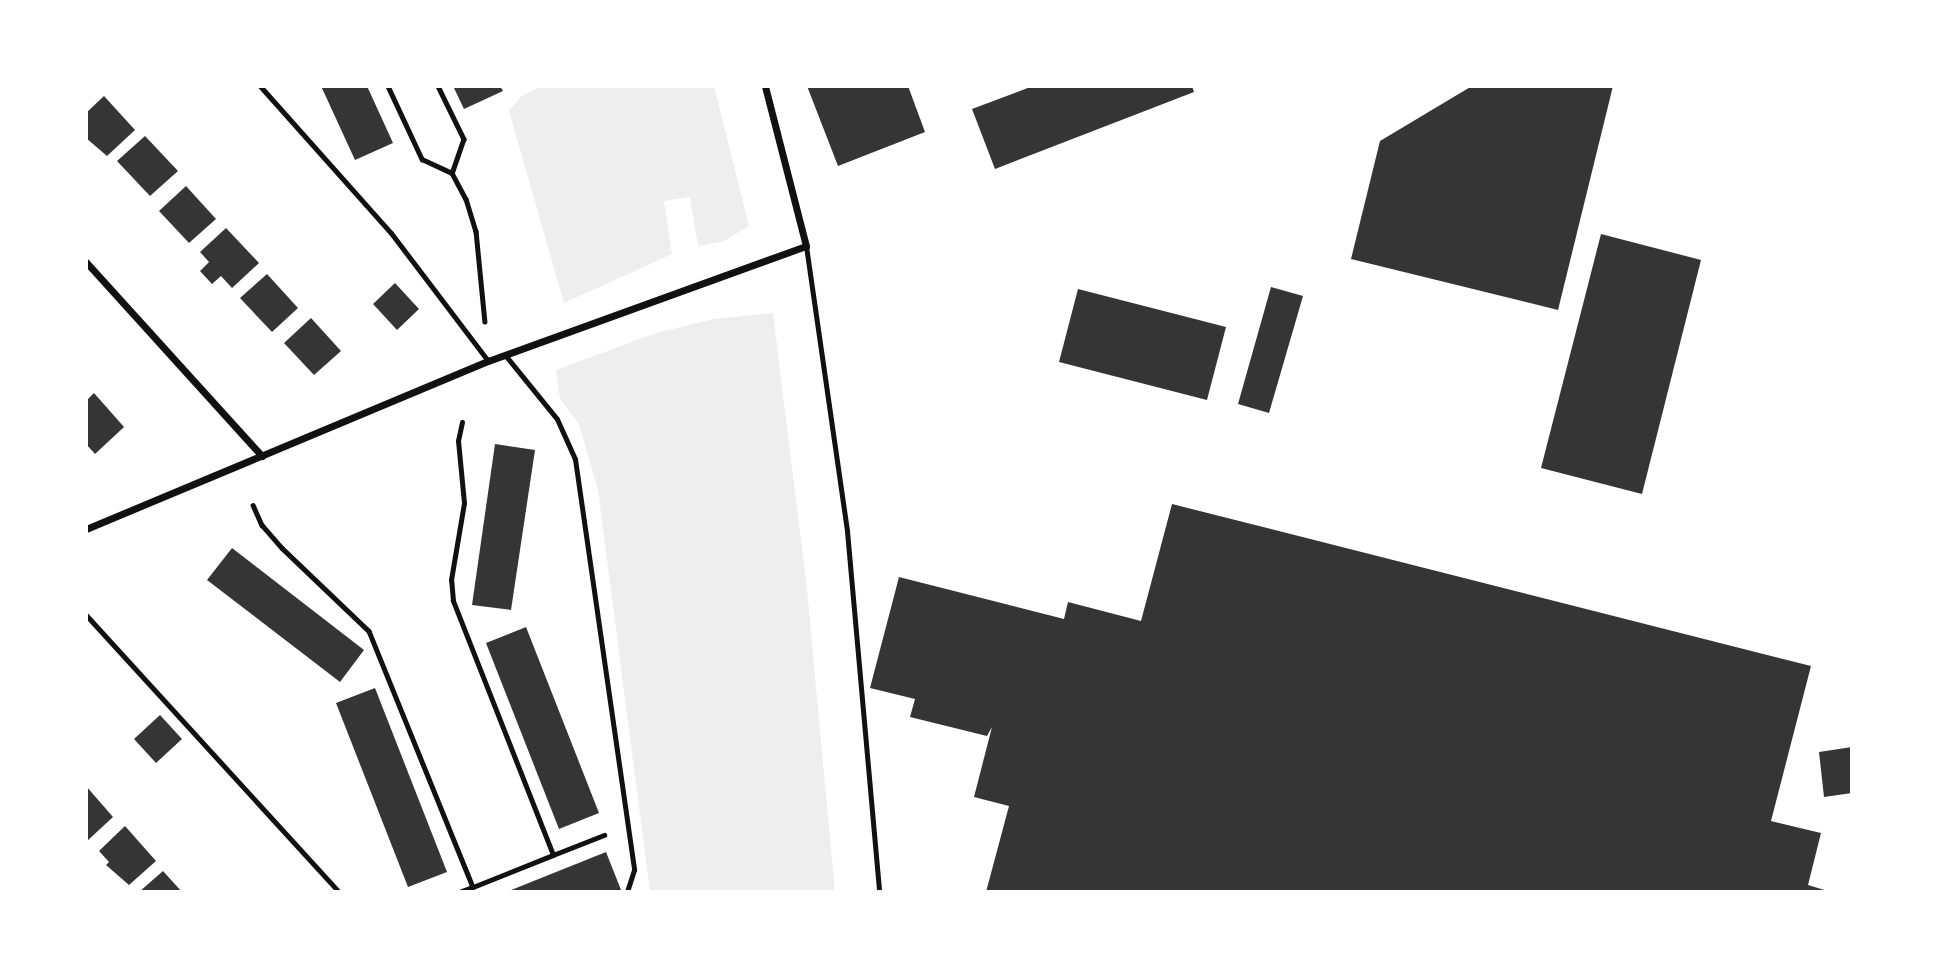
<!DOCTYPE html>
<style>
body{margin:0}
#map{position:relative;width:1938px;height:978px;overflow:hidden;background:#fff;font-family:"Exo 2",sans-serif}
div>[style]{position:absolute}
.green>*{inset:0;background:#eee}
.building>*{inset:0;background:#353535}
.path>*{height:4.5px;margin:-2.25px;padding:0 2.25px;transform-origin:2.25px;border-radius:2.25px;background:#111}
.service>*{height:5px;margin:-2.5px;padding:0 2.5px;transform-origin:2.5px;border-radius:2.5px;background:#111}
.minor>*{height:7px;margin:-3.5px;padding:0 3.5px;transform-origin:3.5px;border-radius:3.5px;background:#111}
span{translate:-50% -50%;white-space:nowrap;text-align:center;line-height:1.15;-webkit-text-stroke:5px #fff;paint-order:stroke}
.frame{position:absolute;inset:0;border:88px solid #fff;pointer-events:none}
</style>
<div id="map">
<div class="green">
<i style="clip-path:polygon(542px 86px,714px 86px,749px 226px,722px 242px,698px 246px,690px 197px,664px 201px,672px 254px,564px 303px,509px 111px,521px 96px)"></i>
<i style="clip-path:polygon(773px 313px,807px 590px,835px 892px,650px 892px,598px 490px,579px 424px,560px 399px,556px 370px,656px 333px,714px 319px)"></i>
</div>
<div class="building">
<i style="clip-path:polygon(321px 86px,367px 86px,393px 143px,355px 160px)"></i>
<i style="clip-path:polygon(453px 86px,500px 86px,503px 91px,464px 109px)"></i>
<i style="clip-path:polygon(807px 86px,908px 86px,925px 132px,838px 166px)"></i>
<i style="clip-path:polygon(1033px 86px,1192px 86px,1194px 92px,995px 169px,972px 109px)"></i>
<i style="clip-path:polygon(1472px 86px,1613px 86px,1558px 310px,1351px 259px,1380px 141px)"></i>
<i style="clip-path:polygon(104px 96px,135px 130px,107px 156px,86px 138px,86px 113px)"></i>
<i style="clip-path:polygon(145px 136px,178px 171px,150px 196px,117px 161px)"></i>
<i style="clip-path:polygon(186px 186px,216px 219px,189px 243px,159px 211px)"></i>
<i style="clip-path:polygon(226px 228px,259px 263px,232px 288px,221px 276px,212px 284px,200px 271px,209px 262px,200px 252px)"></i>
<i style="clip-path:polygon(1601px 234px,1701px 260px,1642px 494px,1541px 468px)"></i>
<i style="clip-path:polygon(267px 274px,298px 308px,272px 332px,240px 298px)"></i>
<i style="clip-path:polygon(395px 283px,419px 309px,397px 330px,373px 304px)"></i>
<i style="clip-path:polygon(1271px 287px,1303px 296px,1269px 413px,1238px 404px)"></i>
<i style="clip-path:polygon(1078px 289px,1226px 327px,1207px 400px,1059px 362px)"></i>
<i style="clip-path:polygon(311px 318px,341px 351px,314px 375px,284px 343px)"></i>
<i style="clip-path:polygon(94px 393px,124px 427px,95px 454px,86px 444px,86px 401px)"></i>
<i style="clip-path:polygon(495px 444px,535px 450px,511px 610px,472px 605px)"></i>
<i style="clip-path:polygon(1172px 504px,1811px 666px,1771px 821px,1821px 833px,1808px 885px,1831px 892px,986px 892px,1009px 806px,974px 797px,992px 727px,987px 736px,910px 717px,915px 699px,870px 688px,899px 577px,1064px 619px,1068px 602px,1141px 621px)"></i>
<i style="clip-path:polygon(232px 548px,364px 650px,340px 682px,207px 580px)"></i>
<i style="clip-path:polygon(526px 627px,599px 813px,559px 829px,486px 643px)"></i>
<i style="clip-path:polygon(375px 688px,447px 872px,408px 887px,336px 703px)"></i>
<i style="clip-path:polygon(160px 715px,182px 739px,156px 763px,134px 739px)"></i>
<i style="clip-path:polygon(1852px 747px,1852px 793px,1824px 797px,1819px 752px)"></i>
<i style="clip-path:polygon(86px 786px,113px 817px,86px 842px)"></i>
<i style="clip-path:polygon(125px 826px,156px 861px,129px 885px,106px 865px,109px 862px,99px 851px)"></i>
<i style="clip-path:polygon(606px 852px,621px 890px,506px 892px)"></i>
<i style="clip-path:polygon(163px 871px,182px 892px,139px 892px)"></i>
</div>
<div class="path">
<i style="left:388px;top:86px;width:81px;rotate:65deg"></i>
<i style="left:422px;top:159px;width:33px;rotate:25deg"></i>
<i style="left:452px;top:173px;width:30px;rotate:62deg"></i>
<i style="left:466px;top:199px;width:34px;rotate:73deg"></i>
<i style="left:476px;top:231px;width:91px;rotate:84.4deg"></i>
<i style="left:438px;top:86px;width:59px;rotate:63.9deg"></i>
<i style="left:464px;top:139px;width:36px;rotate:109deg"></i>
<i style="left:253px;top:505px;width:22px;rotate:66deg"></i>
<i style="left:262px;top:525px;width:30px;rotate:49deg"></i>
<i style="left:282px;top:548px;width:120px;rotate:43.7deg"></i>
<i style="left:369px;top:631px;width:276px;rotate:67.9deg"></i>
<i style="left:473px;top:887px;width:86px;rotate:-21.8deg"></i>
<i style="left:553px;top:855px;width:273px;rotate:-111.5deg"></i>
<i style="left:453px;top:601px;width:21px;rotate:-95deg"></i>
<i style="left:451px;top:580px;width:78px;rotate:-80.4deg"></i>
<i style="left:464px;top:503px;width:62px;rotate:-95.5deg"></i>
<i style="left:458px;top:441px;width:19px;rotate:-78deg"></i>
<i style="left:553px;top:855px;width:55px;rotate:-21.4deg"></i>
<i style="left:459px;top:892px;width:15px;rotate:-20deg"></i>
</div>
<div class="service">
<i style="left:260px;top:86px;width:197px;rotate:48.3deg"></i>
<i style="left:391px;top:233px;width:161px;rotate:52.8deg"></i>
<i style="left:806px;top:246px;width:288px;rotate:81.8deg"></i>
<i style="left:847px;top:531px;width:362px;rotate:84.9deg"></i>
<i style="left:505px;top:355px;width:82px;rotate:50.9deg"></i>
<i style="left:557px;top:419px;width:44px;rotate:65.8deg"></i>
<i style="left:575px;top:459px;width:415px;rotate:81.8deg"></i>
<i style="left:634px;top:870px;width:23px;rotate:108deg"></i>
<i style="left:86px;top:615px;width:375px;rotate:47.6deg"></i>
</div>
<div class="minor">
<i style="left:86px;top:262px;width:262px;rotate:47.8deg"></i>
<i style="left:86px;top:529px;width:436px;rotate:-22.7deg"></i>
<i style="left:488px;top:361px;width:338px;rotate:-19.9deg"></i>
<i style="left:806px;top:246px;width:165px;rotate:-104.4deg"></i>
</div>
<div class="frame"></div>
</div>
